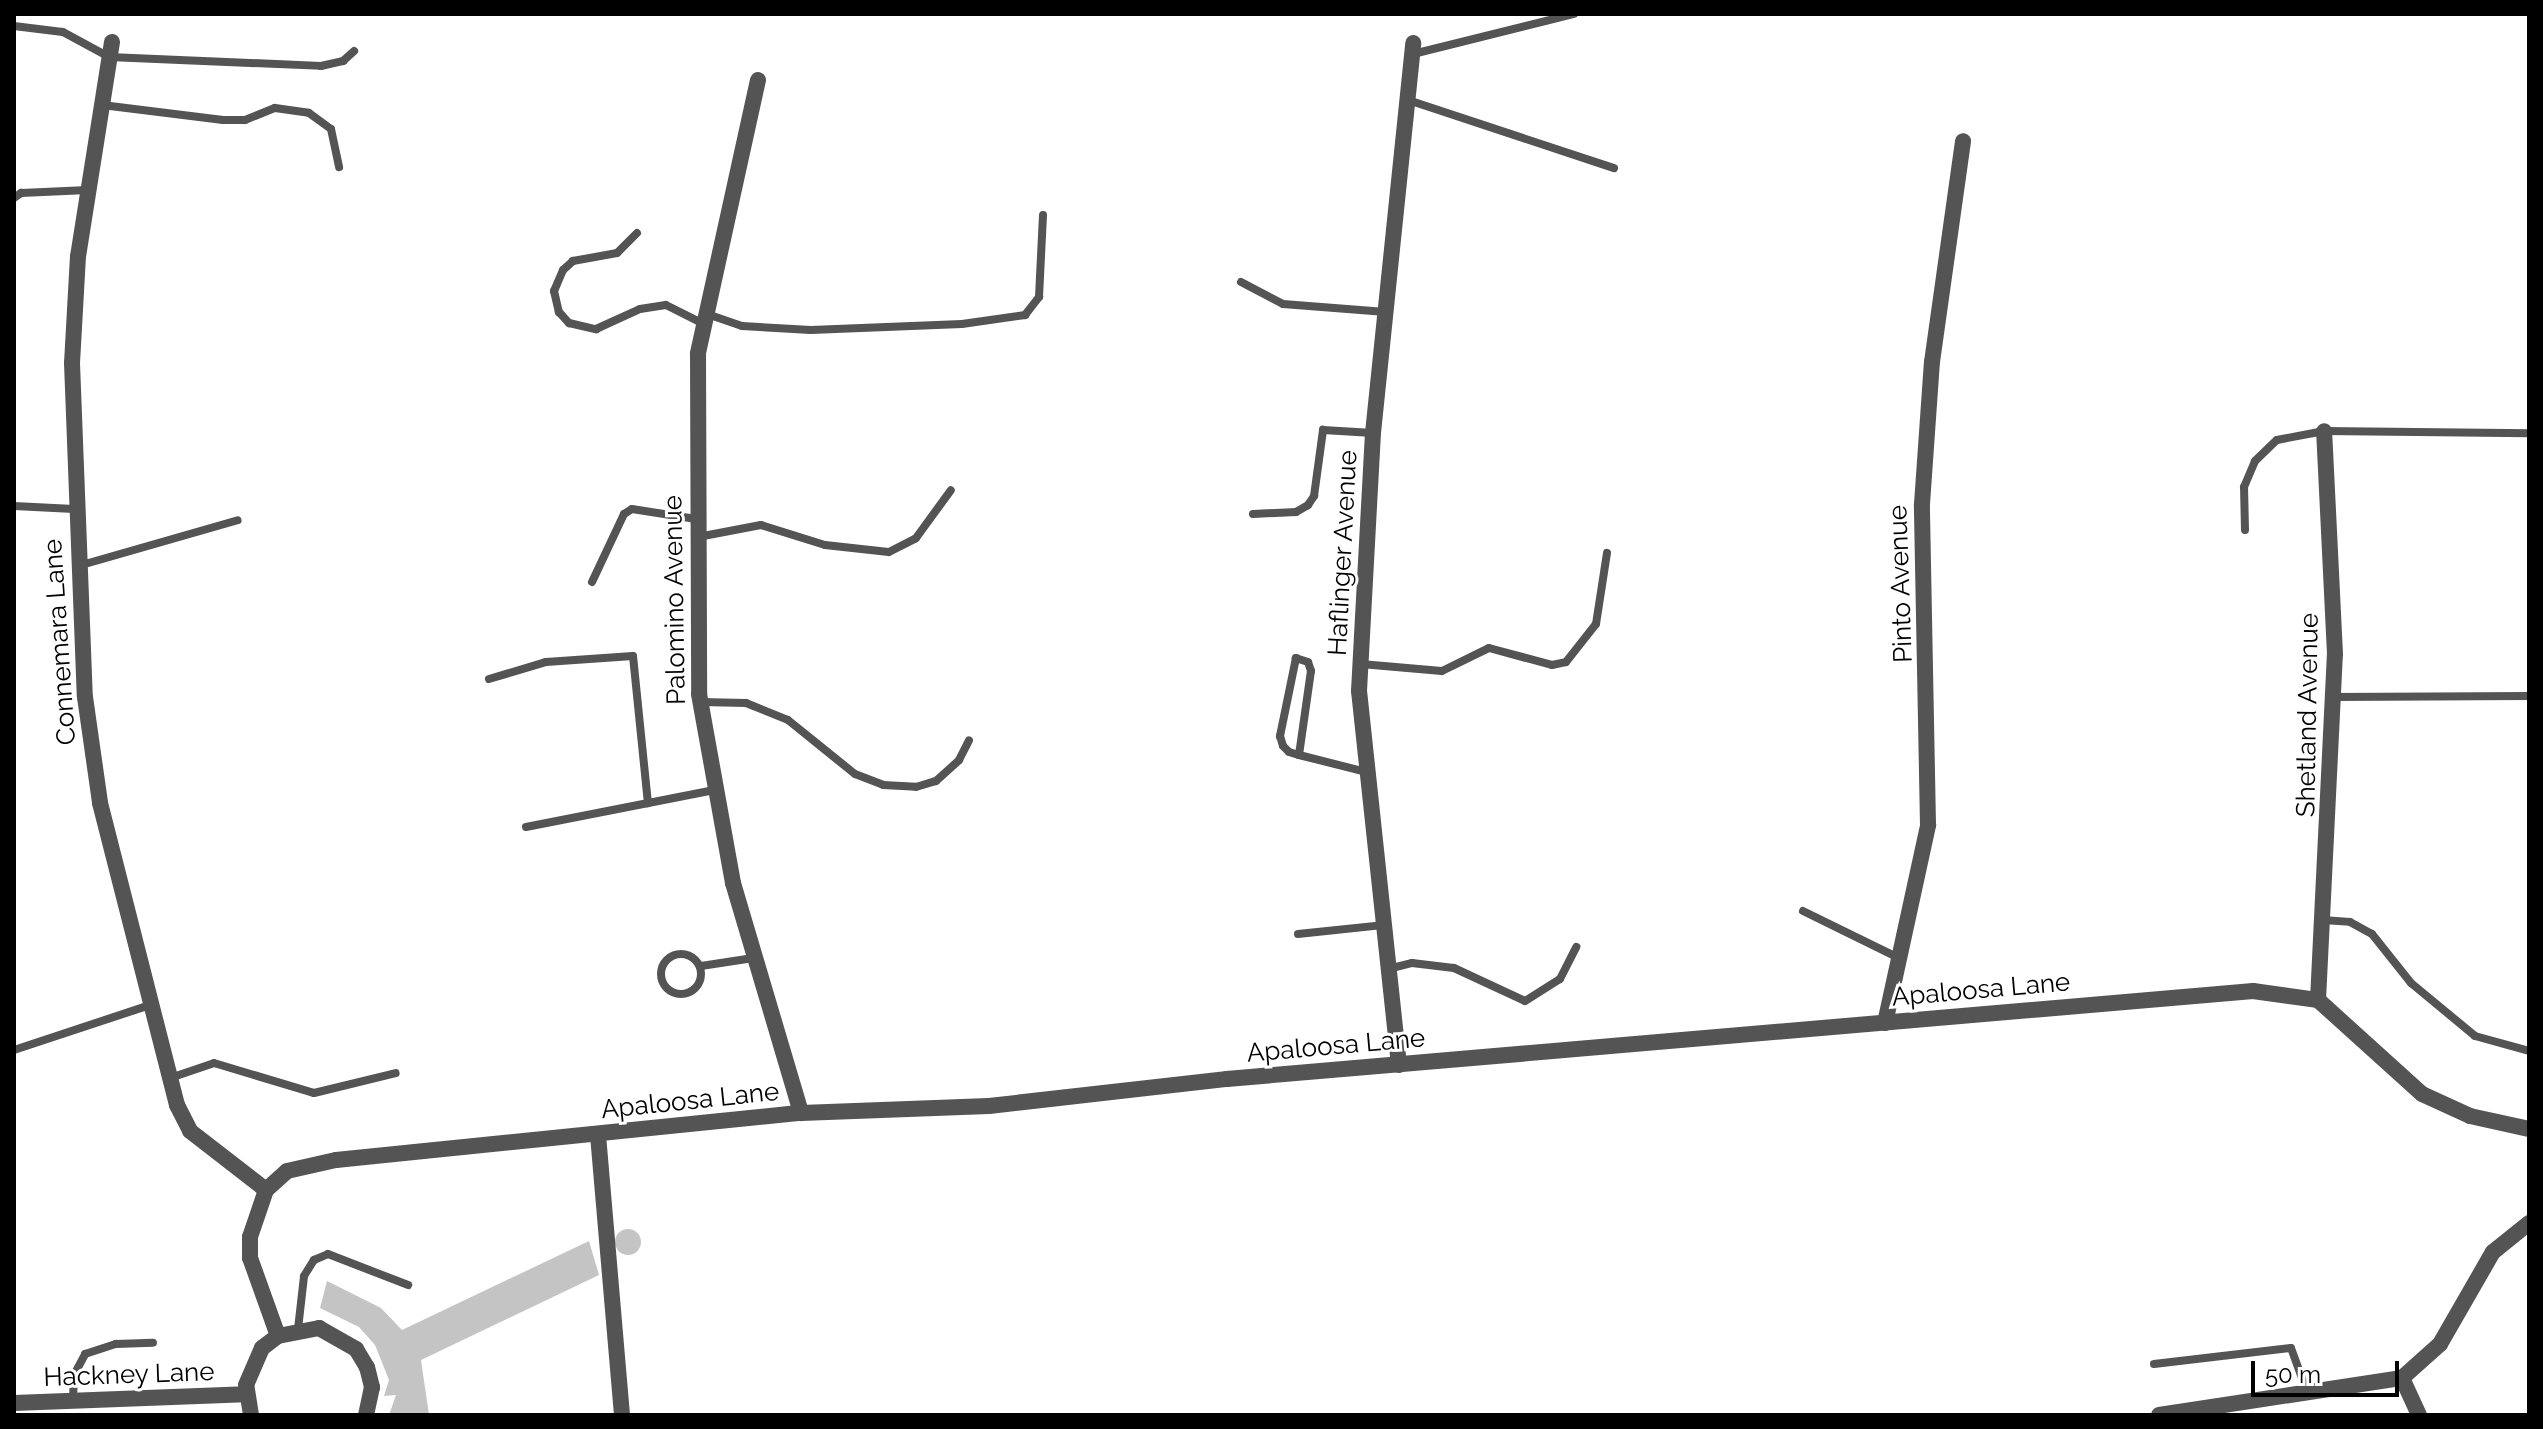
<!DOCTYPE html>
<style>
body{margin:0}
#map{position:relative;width:2543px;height:1429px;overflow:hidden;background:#fff;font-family:Raleway,sans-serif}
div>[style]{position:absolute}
.building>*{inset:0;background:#c4c4c4}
.round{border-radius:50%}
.service>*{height:8px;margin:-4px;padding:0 4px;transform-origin:4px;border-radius:4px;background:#545454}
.service>.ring{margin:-4px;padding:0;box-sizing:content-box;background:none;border:8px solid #545454;border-radius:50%}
.minor>*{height:16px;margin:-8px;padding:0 8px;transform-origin:8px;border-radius:8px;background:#545454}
span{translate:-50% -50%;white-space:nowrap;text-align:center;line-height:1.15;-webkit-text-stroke:6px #fff;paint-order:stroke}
.street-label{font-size:26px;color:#000}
.frame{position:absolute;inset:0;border:16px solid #000;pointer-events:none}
.scale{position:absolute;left:2251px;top:1361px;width:148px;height:36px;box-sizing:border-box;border:4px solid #000;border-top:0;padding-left:10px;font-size:24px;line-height:28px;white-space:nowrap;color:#000;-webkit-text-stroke:6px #fff;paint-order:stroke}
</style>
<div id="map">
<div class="building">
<i class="round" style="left:615px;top:1229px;width:26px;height:26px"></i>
<i style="clip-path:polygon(589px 1241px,599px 1275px,421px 1360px,429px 1415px,389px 1415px,396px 1395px,384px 1396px,389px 1380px,375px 1345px,359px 1327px,320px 1308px,327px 1281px,381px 1308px,402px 1330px)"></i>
</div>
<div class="service">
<i style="left:14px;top:26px;width:49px;rotate:7deg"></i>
<i style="left:63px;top:32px;width:52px;rotate:28.5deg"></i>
<i style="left:109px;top:57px;width:212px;rotate:2.4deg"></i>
<i style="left:321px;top:66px;width:23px;rotate:-13deg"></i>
<i style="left:343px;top:61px;width:15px;rotate:-42deg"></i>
<i style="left:1413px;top:54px;width:166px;rotate:-14deg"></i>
<i style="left:1408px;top:100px;width:217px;rotate:18.3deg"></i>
<i style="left:102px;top:105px;width:122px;rotate:7.1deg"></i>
<i style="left:223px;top:120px;width:22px"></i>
<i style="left:245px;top:120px;width:32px;rotate:-22deg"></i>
<i style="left:275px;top:108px;width:34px;rotate:8deg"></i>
<i style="left:309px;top:113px;width:27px;rotate:36deg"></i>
<i style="left:331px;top:129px;width:39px;rotate:78deg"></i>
<i style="left:14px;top:198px;width:9px;rotate:-36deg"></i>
<i style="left:21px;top:193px;width:67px;rotate:-2.6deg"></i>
<i style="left:637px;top:233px;width:28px;rotate:135deg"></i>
<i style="left:617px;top:253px;width:45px;rotate:169.7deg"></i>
<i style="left:573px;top:261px;width:13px;rotate:138deg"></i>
<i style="left:563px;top:270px;width:23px;rotate:113deg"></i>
<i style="left:554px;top:291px;width:22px;rotate:77deg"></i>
<i style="left:559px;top:312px;width:15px;rotate:48deg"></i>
<i style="left:569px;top:323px;width:28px;rotate:13deg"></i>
<i style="left:596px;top:329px;width:48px;rotate:-24.4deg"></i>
<i style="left:640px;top:309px;width:26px;rotate:-9deg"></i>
<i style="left:666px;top:305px;width:42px;rotate:26.6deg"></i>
<i style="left:1241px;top:282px;width:47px;rotate:27.6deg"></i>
<i style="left:1283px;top:304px;width:103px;rotate:4.4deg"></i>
<i style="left:707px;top:314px;width:37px;rotate:19deg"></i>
<i style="left:742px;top:326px;width:69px;rotate:3.3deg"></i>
<i style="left:811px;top:330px;width:151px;rotate:-2.3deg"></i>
<i style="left:962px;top:324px;width:64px;rotate:-8.1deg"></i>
<i style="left:1025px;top:315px;width:23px;rotate:-52deg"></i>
<i style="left:1039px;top:297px;width:82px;rotate:-87.2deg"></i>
<i style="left:14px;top:506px;width:60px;rotate:2.9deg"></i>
<i style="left:1253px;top:514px;width:43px;rotate:-2.7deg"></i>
<i style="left:1296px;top:512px;width:14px;rotate:-30deg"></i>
<i style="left:1308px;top:505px;width:11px;rotate:-56deg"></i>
<i style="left:1314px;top:496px;width:67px;rotate:-82.2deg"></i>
<i style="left:1323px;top:430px;width:50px;rotate:3.4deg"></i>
<i style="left:2245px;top:530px;width:43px;rotate:-91.3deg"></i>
<i style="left:2244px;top:487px;width:28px;rotate:-67deg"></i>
<i style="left:2255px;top:461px;width:30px;rotate:-44deg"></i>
<i style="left:2277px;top:440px;width:48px;rotate:-10.8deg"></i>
<i style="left:2324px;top:431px;width:205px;rotate:0.6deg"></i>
<i style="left:698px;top:537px;width:64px;rotate:-10.8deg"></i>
<i style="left:761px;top:525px;width:67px;rotate:17.4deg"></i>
<i style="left:825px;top:545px;width:64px;rotate:6.2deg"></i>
<i style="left:889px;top:552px;width:30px;rotate:-27deg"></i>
<i style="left:916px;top:538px;width:59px;rotate:-53.9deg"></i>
<i style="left:78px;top:566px;width:166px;rotate:-16deg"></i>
<i style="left:592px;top:582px;width:75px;rotate:-64.8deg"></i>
<i style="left:624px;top:514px;width:9px;rotate:-32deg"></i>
<i style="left:632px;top:509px;width:65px;rotate:8.9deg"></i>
<i style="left:1361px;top:664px;width:81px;rotate:4.9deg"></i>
<i style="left:1442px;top:671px;width:52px;rotate:-26.1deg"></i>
<i style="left:1489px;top:648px;width:65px;rotate:15.1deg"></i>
<i style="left:1552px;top:665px;width:14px;rotate:-12deg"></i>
<i style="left:1566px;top:662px;width:48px;rotate:-51.7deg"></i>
<i style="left:1596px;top:624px;width:72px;rotate:-81.2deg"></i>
<i style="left:489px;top:679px;width:59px;rotate:-16.6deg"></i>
<i style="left:546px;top:662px;width:87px;rotate:-3.9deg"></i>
<i style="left:633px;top:656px;width:148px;rotate:84.2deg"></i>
<i style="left:2333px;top:697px;width:196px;rotate:-0.3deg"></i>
<i style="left:701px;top:702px;width:45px;rotate:1.3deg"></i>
<i style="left:746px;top:703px;width:45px;rotate:22deg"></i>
<i style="left:788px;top:720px;width:86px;rotate:38.9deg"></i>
<i style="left:855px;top:774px;width:30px;rotate:21deg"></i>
<i style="left:883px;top:785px;width:33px;rotate:3deg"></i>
<i style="left:916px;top:787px;width:21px;rotate:-17deg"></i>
<i style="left:936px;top:781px;width:31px;rotate:-42deg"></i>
<i style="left:959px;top:760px;width:22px;rotate:-63deg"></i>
<i style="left:1299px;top:755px;width:85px;rotate:-81.9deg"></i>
<i style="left:1311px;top:671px;width:9px;rotate:-108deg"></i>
<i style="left:1308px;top:662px;width:13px;rotate:-162deg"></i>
<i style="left:1296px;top:658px;width:80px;rotate:101.6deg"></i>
<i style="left:1280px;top:736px;width:10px;rotate:73deg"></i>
<i style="left:1283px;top:746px;width:8px;rotate:45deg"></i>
<i style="left:1289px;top:752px;width:10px;rotate:17deg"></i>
<i style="left:1299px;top:755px;width:69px;rotate:14.2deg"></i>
<i style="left:526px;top:827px;width:192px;rotate:-11.1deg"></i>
<i style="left:1803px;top:911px;width:107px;rotate:26.1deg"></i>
<i style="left:2323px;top:920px;width:27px;rotate:4deg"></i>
<i style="left:2350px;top:922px;width:25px;rotate:29deg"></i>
<i style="left:2372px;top:934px;width:63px;rotate:51.5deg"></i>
<i style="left:2411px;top:983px;width:83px;rotate:39.6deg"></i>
<i style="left:2475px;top:1036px;width:56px;rotate:15.5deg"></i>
<i style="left:1298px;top:934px;width:85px;rotate:-6deg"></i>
<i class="ring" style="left:661px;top:954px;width:32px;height:32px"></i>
<i style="left:701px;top:966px;width:53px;rotate:-8.7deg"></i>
<i style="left:1388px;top:969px;width:25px;rotate:-14deg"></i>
<i style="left:1412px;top:963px;width:42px;rotate:6.8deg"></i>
<i style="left:1454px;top:968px;width:78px;rotate:24.9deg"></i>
<i style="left:1525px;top:1001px;width:41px;rotate:-32.2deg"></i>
<i style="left:1560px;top:979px;width:36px;rotate:-63deg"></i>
<i style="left:14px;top:1050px;width:143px;rotate:-18.3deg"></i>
<i style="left:170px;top:1078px;width:46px;rotate:-18.8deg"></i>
<i style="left:214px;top:1063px;width:104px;rotate:16.7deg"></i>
<i style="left:314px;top:1093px;width:84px;rotate:-13.7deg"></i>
<i style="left:298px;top:1329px;width:53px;rotate:-83.5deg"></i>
<i style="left:304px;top:1276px;width:19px;rotate:-58deg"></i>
<i style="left:314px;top:1260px;width:15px;rotate:-23deg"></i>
<i style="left:328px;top:1254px;width:86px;rotate:21.2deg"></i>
<i style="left:2154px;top:1364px;width:138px;rotate:-6.7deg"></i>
<i style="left:2291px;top:1348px;width:47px;rotate:70deg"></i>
<i style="left:73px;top:1401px;width:26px;rotate:-88deg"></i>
<i style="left:74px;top:1375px;width:24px;rotate:-62deg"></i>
<i style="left:85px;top:1354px;width:33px;rotate:-18deg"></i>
<i style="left:116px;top:1344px;width:37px;rotate:-2deg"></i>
</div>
<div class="minor">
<i style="left:112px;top:42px;width:217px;rotate:99deg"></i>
<i style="left:78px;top:256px;width:107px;rotate:93.2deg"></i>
<i style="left:72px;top:363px;width:334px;rotate:87.8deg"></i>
<i style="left:85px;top:697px;width:107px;rotate:81.9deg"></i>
<i style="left:100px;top:803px;width:312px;rotate:75.7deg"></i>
<i style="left:177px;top:1105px;width:29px;rotate:63deg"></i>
<i style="left:190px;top:1131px;width:96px;rotate:37.8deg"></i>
<i style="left:758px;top:80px;width:280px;rotate:102.4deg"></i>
<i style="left:698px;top:354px;width:340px;rotate:89.8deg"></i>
<i style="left:699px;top:694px;width:192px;rotate:79.8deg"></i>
<i style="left:733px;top:883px;width:240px;rotate:73.5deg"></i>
<i style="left:2318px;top:1000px;width:346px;rotate:-87.2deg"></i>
<i style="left:2335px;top:654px;width:223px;rotate:-92.8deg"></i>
<i style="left:1885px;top:1023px;width:203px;rotate:-77.7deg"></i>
<i style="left:1928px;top:825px;width:321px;rotate:-91.1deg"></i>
<i style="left:1922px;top:504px;width:142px;rotate:-86deg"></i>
<i style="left:1932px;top:362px;width:223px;rotate:-82deg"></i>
<i style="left:1399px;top:1065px;width:376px;rotate:-96.1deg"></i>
<i style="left:1359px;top:691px;width:258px;rotate:-86.9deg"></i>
<i style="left:1373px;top:433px;width:392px;rotate:-84.1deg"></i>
<i style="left:598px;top:1135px;width:281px;rotate:85.1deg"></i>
<i style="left:278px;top:1336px;width:83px;rotate:-109.7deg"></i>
<i style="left:250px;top:1258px;width:21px;rotate:-90deg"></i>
<i style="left:250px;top:1237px;width:50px;rotate:-71.2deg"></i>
<i style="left:266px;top:1190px;width:28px;rotate:-42deg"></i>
<i style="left:287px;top:1171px;width:50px;rotate:-12.7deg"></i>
<i style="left:336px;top:1160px;width:467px;rotate:-5.8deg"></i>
<i style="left:801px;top:1113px;width:188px;rotate:-2.1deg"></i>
<i style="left:989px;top:1106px;width:240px;rotate:-6.5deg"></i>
<i style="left:1227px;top:1079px;width:1030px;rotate:-4.9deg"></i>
<i style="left:2253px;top:991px;width:66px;rotate:7.9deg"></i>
<i style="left:2318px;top:1000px;width:140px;rotate:42.1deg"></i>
<i style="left:2422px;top:1094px;width:53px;rotate:24.6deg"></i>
<i style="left:2470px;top:1116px;width:60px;rotate:12.4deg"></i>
<i style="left:2402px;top:1378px;width:41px;rotate:65.3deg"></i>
<i style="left:14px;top:1403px;width:231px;rotate:-2.2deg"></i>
<i style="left:251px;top:1415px;width:30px;rotate:-99deg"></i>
<i style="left:246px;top:1385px;width:40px;rotate:-66.6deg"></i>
<i style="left:262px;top:1348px;width:20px;rotate:-37deg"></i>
<i style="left:278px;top:1336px;width:42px;rotate:-11deg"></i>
<i style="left:319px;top:1328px;width:43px;rotate:29.6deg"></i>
<i style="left:356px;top:1349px;width:21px;rotate:59deg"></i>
<i style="left:367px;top:1367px;width:21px;rotate:76deg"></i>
<i style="left:372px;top:1387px;width:29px;rotate:102deg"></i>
<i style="left:2159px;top:1415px;width:246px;rotate:-8.7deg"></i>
<i style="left:2402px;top:1378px;width:51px;rotate:-41.8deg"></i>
<i style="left:2440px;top:1344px;width:106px;rotate:-60.1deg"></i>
<i style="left:2493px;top:1252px;width:46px;rotate:-38.9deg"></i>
</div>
<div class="street-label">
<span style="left:1343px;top:553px;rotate:-87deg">Haflinger Avenue</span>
<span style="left:1901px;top:584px;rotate:-92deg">Pinto Avenue</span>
<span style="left:675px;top:600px;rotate:-91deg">Palomino Avenue</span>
<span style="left:60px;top:642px;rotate:-94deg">Connemara Lane</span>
<span style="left:2308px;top:715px;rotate:-89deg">Shetland Avenue</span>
<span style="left:1981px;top:990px;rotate:-5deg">Apaloosa Lane</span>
<span style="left:1336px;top:1046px;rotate:-5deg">Apaloosa Lane</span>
<span style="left:690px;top:1101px;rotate:-6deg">Apaloosa Lane</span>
<span style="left:129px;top:1375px;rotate:-2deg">Hackney Lane</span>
</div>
<div class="frame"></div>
<div class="scale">50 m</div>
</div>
